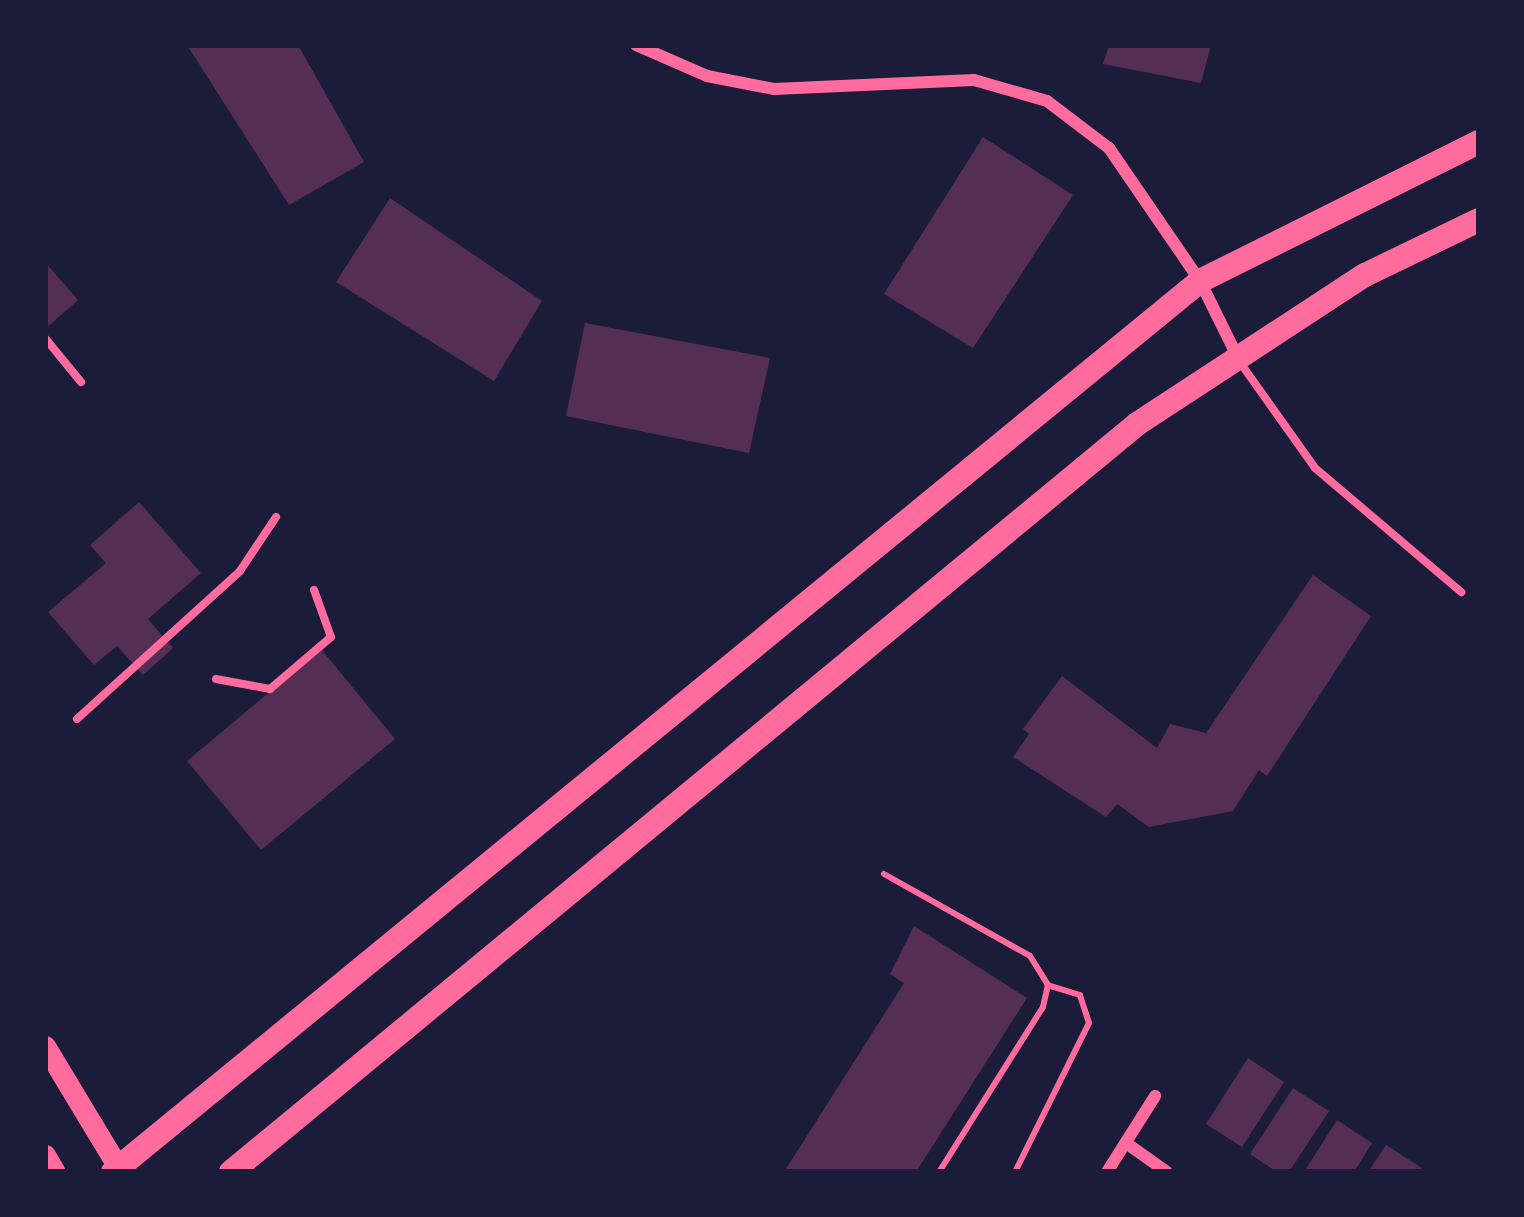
<!DOCTYPE html>
<style>
body{margin:0}
#map{position:relative;width:1524px;height:1217px;overflow:hidden;background:#1b1b3a;font-family:Overpass,sans-serif}
div>[style]{position:absolute}
.building>*{inset:0;background:#542f53}
.path>*{height:6px;margin:-3px;padding:0 3px;transform-origin:3px;border-radius:3px;background:#ff6b9d}
.service>*{height:8px;margin:-4px;padding:0 4px;transform-origin:4px;border-radius:4px;background:#ff6b9d}
.minor>*{height:12px;margin:-6px;padding:0 6px;transform-origin:6px;border-radius:6px;background:#ff6b9d}
.secondary>*{height:21px;margin:-10.5px;padding:0 10.5px;transform-origin:10.5px;border-radius:10.5px;background:#ff6b9d}
.primary>*{height:24px;margin:-12px;padding:0 12px;transform-origin:12px;border-radius:12px;background:#ff6b9d}
span{translate:-50% -50%;white-space:nowrap;text-align:center;line-height:1.15;-webkit-text-stroke:9px #1b1b3a;paint-order:stroke}
.frame{position:absolute;inset:0;border:48px solid #1b1b3a;pointer-events:none}
</style>
<div id="map">
<div class="building">
<i style="clip-path:polygon(187px 45px,298px 45px,364px 162px,289px 205px)"></i>
<i style="clip-path:polygon(1109px 45px,1211px 45px,1201px 83px,1103px 64px)"></i>
<i style="clip-path:polygon(983px 137px,1073px 195px,973px 348px,884px 294px)"></i>
<i style="clip-path:polygon(390px 198px,542px 301px,494px 381px,336px 282px)"></i>
<i style="clip-path:polygon(45px 262px,78px 300px,45px 329px)"></i>
<i style="clip-path:polygon(585px 323px,770px 358px,749px 453px,566px 416px)"></i>
<i style="clip-path:polygon(139px 502px,201px 573px,148px 619px,173px 648px,143px 675px,117px 646px,94px 665px,48px 612px,106px 563px,90px 545px)"></i>
<i style="clip-path:polygon(1313px 575px,1371px 616px,1267px 776px,1259px 770px,1233px 811px,1149px 827px,1117px 804px,1106px 817px,1013px 757px,1029px 734px,1023px 729px,1062px 676px,1157px 748px,1170px 724px,1206px 733px)"></i>
<i style="clip-path:polygon(321px 649px,395px 739px,261px 850px,187px 761px)"></i>
<i style="clip-path:polygon(914px 926px,1027px 998px,916px 1172px,784px 1172px,904px 983px,890px 974px)"></i>
<i style="clip-path:polygon(1248px 1058px,1284px 1082px,1242px 1147px,1206px 1124px)"></i>
<i style="clip-path:polygon(1293px 1088px,1329px 1111px,1289px 1172px,1277px 1172px,1250px 1154px)"></i>
<i style="clip-path:polygon(1337px 1120px,1372px 1143px,1354px 1172px,1304px 1172px)"></i>
<i style="clip-path:polygon(1386px 1145px,1422px 1168px,1419px 1172px,1368px 1172px)"></i>
</div>
<div class="path">
<i style="left:884px;top:874px;width:167px;rotate:29.3deg"></i>
<i style="left:1030px;top:956px;width:34px;rotate:58deg"></i>
<i style="left:1048px;top:985px;width:23px;rotate:103deg"></i>
<i style="left:1043px;top:1007px;width:195px;rotate:122.2deg"></i>
<i style="left:1015px;top:1172px;width:166px;rotate:-63.6deg"></i>
<i style="left:1089px;top:1023px;width:29px;rotate:-108deg"></i>
<i style="left:1080px;top:995px;width:34px;rotate:-163deg"></i>
</div>
<div class="service">
<i style="left:45px;top:338px;width:57px;rotate:50.7deg"></i>
<i style="left:1239px;top:361px;width:131px;rotate:54.6deg"></i>
<i style="left:1315px;top:468px;width:192px;rotate:40.3deg"></i>
<i style="left:216px;top:679px;width:55px;rotate:10.5deg"></i>
<i style="left:270px;top:689px;width:80px;rotate:-40.4deg"></i>
<i style="left:331px;top:637px;width:50px;rotate:-109.9deg"></i>
<i style="left:77px;top:719px;width:220px;rotate:-42.2deg"></i>
<i style="left:240px;top:571px;width:65px;rotate:-56.3deg"></i>
</div>
<div class="minor">
<i style="left:636px;top:45px;width:77px;rotate:23.6deg"></i>
<i style="left:707px;top:76px;width:68px;rotate:11deg"></i>
<i style="left:774px;top:89px;width:200px;rotate:-2.6deg"></i>
<i style="left:974px;top:80px;width:76px;rotate:16deg"></i>
<i style="left:1047px;top:101px;width:78px;rotate:37.2deg"></i>
<i style="left:1109px;top:148px;width:161px;rotate:55.6deg"></i>
<i style="left:1200px;top:281px;width:81px;rotate:63.7deg"></i>
<i style="left:1126px;top:1143px;width:50px;rotate:35.3deg"></i>
<i style="left:1107px;top:1172px;width:90px;rotate:-57.7deg"></i>
</div>
<div class="secondary">
<i style="left:45px;top:1046px;width:147px;rotate:58.9deg"></i>
<i style="left:45px;top:1155px;width:20px;rotate:60deg"></i>
</div>
<div class="primary">
<i style="left:113px;top:1172px;width:1406px;rotate:-39.34deg"></i>
<i style="left:1200px;top:281px;width:312px;rotate:-26.5deg"></i>
<i style="left:231px;top:1172px;width:1175px;rotate:-39.54deg"></i>
<i style="left:1137px;top:424px;width:272px;rotate:-33.2deg"></i>
<i style="left:1365px;top:275px;width:127px;rotate:-25.8deg"></i>
</div>
<div class="frame"></div>
</div>
